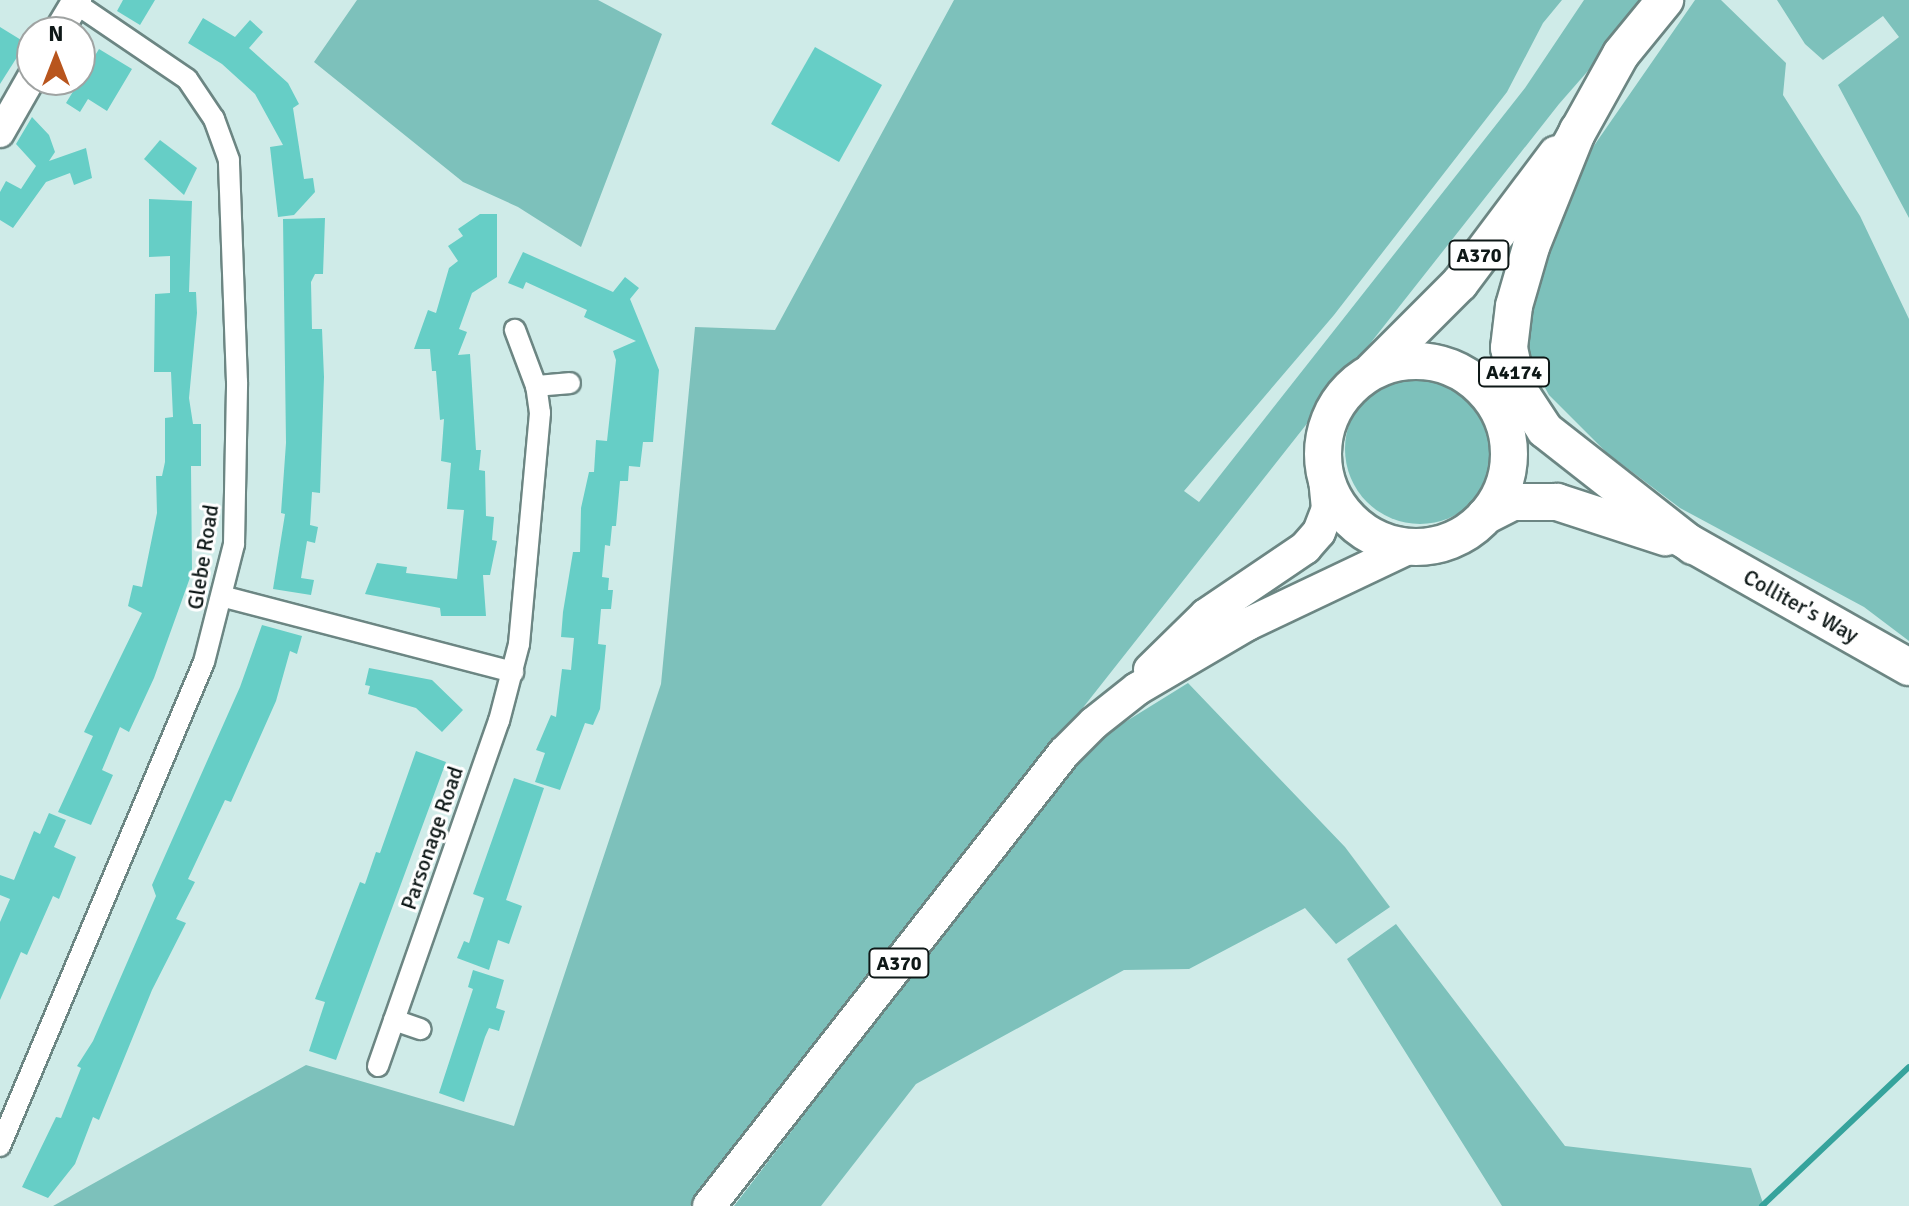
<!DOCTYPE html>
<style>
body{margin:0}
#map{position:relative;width:1909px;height:1206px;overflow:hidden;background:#cfebe8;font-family:Signika,sans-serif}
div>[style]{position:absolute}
.green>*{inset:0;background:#7dc1bb}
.round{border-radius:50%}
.stream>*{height:6px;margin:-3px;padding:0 3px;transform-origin:3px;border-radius:3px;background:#36a39c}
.building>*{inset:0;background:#66cec6}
.roads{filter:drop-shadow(2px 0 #6c8683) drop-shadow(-2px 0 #6c8683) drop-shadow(0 2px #6c8683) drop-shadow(0 -2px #6c8683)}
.street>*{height:20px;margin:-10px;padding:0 10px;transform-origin:10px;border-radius:10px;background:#fff}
.secondary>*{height:28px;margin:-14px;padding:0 14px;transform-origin:14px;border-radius:14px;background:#fff}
.primary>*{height:32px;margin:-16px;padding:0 16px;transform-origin:16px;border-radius:16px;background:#fff}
.highway>*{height:36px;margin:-18px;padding:0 18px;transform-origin:18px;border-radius:18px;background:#fff}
.highway>.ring{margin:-18px;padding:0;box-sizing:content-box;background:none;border:36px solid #fff;border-radius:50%}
span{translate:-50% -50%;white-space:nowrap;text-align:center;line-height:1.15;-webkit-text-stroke:6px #fff;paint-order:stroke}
.shield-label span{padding:2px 6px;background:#fff;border:2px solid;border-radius:6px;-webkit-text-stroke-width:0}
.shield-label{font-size:20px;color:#0e1817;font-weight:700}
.street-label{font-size:22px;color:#0e1817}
.north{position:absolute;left:16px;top:16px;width:80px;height:80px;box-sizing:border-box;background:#fff;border:2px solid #9fa3a2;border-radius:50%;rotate:0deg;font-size:22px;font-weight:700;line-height:32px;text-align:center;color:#0e1817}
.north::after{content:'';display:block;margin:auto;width:28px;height:36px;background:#b8551d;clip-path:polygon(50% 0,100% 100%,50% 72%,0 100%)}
</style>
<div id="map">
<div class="green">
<i style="clip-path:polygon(357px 0,598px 0,662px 34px,581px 247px,518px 207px,463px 182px,314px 62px)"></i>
<i style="clip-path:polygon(954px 0,1562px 0,1543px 23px,1507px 92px,1334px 315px,1184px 491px,1199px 502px,1525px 88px,1584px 0,1650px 0,1559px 104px,690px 1206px,53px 1206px,306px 1065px,514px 1126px,661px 684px,695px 327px,775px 330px)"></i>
<i style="clip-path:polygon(1695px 0,1721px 0,1786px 63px,1783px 95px,1860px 216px,1909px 319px,1909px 641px,1864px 607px,1680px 508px,1607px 453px,1549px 395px,1525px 351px,1527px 303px,1566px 186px)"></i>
<i style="clip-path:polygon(1777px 0,1909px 0,1909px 218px,1838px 85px,1899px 37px,1883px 16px,1823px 60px,1805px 44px)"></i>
<i class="round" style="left:1345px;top:374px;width:150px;height:150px"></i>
<i style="clip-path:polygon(1188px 683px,1345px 847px,1390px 907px,1336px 944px,1305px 908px,1189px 969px,1124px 970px,916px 1084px,821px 1206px,734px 1206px,1088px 745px)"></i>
<i style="clip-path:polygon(1396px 924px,1565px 1146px,1751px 1168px,1764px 1206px,1502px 1206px,1347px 959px)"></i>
</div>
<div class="stream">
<i style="left:1762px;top:1206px;width:202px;rotate:-43.4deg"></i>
</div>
<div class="building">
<i style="clip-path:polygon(123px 0,155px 0,140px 25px,117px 11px)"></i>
<i style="clip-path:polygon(203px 18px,235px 37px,250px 20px,263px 32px,249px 48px,288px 83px,299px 104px,293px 108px,304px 179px,313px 178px,315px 192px,294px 215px,278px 217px,270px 147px,283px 145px,255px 94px,222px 64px,188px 43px)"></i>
<i style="clip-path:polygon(0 27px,26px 43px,0 84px)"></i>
<i style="clip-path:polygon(815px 47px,882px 85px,839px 162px,771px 124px)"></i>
<i style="clip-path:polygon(99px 49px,132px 69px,107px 111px,88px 99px,80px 112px,66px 103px)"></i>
<i style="clip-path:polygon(32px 117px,49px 135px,55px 152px,49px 161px,86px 148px,92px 178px,74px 185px,70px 173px,46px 182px,13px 228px,0 220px,0 192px,6px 181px,21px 189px,36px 166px,16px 144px)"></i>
<i style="clip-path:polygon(160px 140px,197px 168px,184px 195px,144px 159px)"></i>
<i style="clip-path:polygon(149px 199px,192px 201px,189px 292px,196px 292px,197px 313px,189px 398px,193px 424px,201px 424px,201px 466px,191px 466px,192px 572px,154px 678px,129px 732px,120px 727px,102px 770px,113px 775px,91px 825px,58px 812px,93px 736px,84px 732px,142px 613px,128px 606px,133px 585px,142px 587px,157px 513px,156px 476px,162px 476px,165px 462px,165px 418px,173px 417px,171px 372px,154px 372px,155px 294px,170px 293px,170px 256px,149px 257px)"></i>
<i style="clip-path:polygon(480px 214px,497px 214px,497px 277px,472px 293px,459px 329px,467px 332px,458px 355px,470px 354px,476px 450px,481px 450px,479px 470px,485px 471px,486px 516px,494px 517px,492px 540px,497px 541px,490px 575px,483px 575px,486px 616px,441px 616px,440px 608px,365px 594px,377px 563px,407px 567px,406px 573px,457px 579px,464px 510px,447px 509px,451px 463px,441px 461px,444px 419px,440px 420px,436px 371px,432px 371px,430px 349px,414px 349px,428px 310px,436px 313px,449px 268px,458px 261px,448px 246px,463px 236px,458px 229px)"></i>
<i style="clip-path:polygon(325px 218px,323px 274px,315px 274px,311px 282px,312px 329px,322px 329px,324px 377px,320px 493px,312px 492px,310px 525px,318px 527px,315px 543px,307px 541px,301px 578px,314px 580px,311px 595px,273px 589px,285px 514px,281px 513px,286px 443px,283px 219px)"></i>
<i style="clip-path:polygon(523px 252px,613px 292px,625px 277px,639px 288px,630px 299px,659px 370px,653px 442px,643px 442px,640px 467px,629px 466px,628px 481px,620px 481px,616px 526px,612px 526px,610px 546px,605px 545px,602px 577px,609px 578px,608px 590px,613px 590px,611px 609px,601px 609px,598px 644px,606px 645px,600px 709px,593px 725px,585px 723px,560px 790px,535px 782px,545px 753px,536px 750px,551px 715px,556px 717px,562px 669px,571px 670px,574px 638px,561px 637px,563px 612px,573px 552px,580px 552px,581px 508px,589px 472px,594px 472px,596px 440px,607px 441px,616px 360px,613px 351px,636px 341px,584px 317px,587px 310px,550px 293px,526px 282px,523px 289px,508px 283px)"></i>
<i style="clip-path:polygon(262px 625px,302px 636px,297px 654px,290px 651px,276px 701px,231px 802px,225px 800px,188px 879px,195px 882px,176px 919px,186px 923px,152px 990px,99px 1120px,93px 1117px,75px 1164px,48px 1198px,22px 1187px,56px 1117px,61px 1118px,81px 1068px,77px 1066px,93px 1041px,156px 896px,152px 885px,240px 687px)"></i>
<i style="clip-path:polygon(369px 668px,432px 680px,463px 710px,442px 732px,416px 708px,368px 694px,370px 686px,365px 685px)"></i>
<i style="clip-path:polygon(416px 751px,446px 762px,336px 1060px,309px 1051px,325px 1002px,315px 999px,360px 882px,365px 884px,376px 852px,380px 853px)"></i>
<i style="clip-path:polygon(514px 778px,544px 788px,506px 900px,522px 906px,509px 944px,498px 940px,489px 970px,457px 958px,464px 941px,469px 943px,484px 898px,473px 894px)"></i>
<i style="clip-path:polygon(49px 813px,66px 820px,54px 847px,76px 857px,59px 899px,53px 896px,27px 955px,21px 952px,0 1000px,0 922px,10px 899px,0 895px,0 875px,14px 880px,34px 831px,40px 834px)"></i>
<i style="clip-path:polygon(473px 970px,504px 980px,496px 1008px,505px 1011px,499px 1031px,489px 1028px,485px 1037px,464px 1102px,439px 1093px,473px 989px,468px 987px)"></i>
</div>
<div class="roads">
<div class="street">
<i style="left:536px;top:386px;width:34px;rotate:-5deg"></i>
<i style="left:225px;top:597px;width:298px;rotate:14.6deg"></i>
<i style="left:394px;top:1020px;width:28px;rotate:19deg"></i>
<i style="left:378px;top:1066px;width:366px;rotate:-70.7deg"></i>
<i style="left:499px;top:721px;width:80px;rotate:-75.4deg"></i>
<i style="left:519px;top:644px;width:232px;rotate:-84.8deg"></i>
<i style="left:540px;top:413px;width:27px;rotate:-98deg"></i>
<i style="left:536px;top:386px;width:60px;rotate:-110.6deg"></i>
<i style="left:0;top:1146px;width:525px;rotate:-67.15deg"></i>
<i style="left:204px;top:662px;width:122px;rotate:-75.7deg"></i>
<i style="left:234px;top:544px;width:162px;rotate:-88.9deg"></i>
<i style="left:237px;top:382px;width:222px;rotate:-92.1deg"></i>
<i style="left:229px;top:160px;width:44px;rotate:-110.1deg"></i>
<i style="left:214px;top:119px;width:48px;rotate:-124deg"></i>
<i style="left:187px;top:79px;width:135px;rotate:-145.8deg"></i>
</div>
<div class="secondary">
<i style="left:58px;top:32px;width:37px;rotate:-59deg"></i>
<i style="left:0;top:133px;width:64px;rotate:-60.3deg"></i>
</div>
<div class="primary">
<i style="left:1150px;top:670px;width:78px;rotate:-44.5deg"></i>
<i style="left:1206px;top:615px;width:120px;rotate:-34.1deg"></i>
<i style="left:1305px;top:548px;width:21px;rotate:-49deg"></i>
<i style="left:1319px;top:532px;width:25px;rotate:-69deg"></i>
<i style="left:1328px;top:509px;width:51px;rotate:-95.6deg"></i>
<i style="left:709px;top:1206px;width:576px;rotate:-51.92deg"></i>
<i style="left:1064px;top:753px;width:42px;rotate:-45deg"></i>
<i style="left:1094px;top:723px;width:55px;rotate:-38.3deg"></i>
<i style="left:1137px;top:689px;width:129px;rotate:-30.4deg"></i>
<i style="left:1248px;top:624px;width:179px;rotate:-25.4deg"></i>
</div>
<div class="highway">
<i style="left:1578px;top:130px;width:126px;rotate:111.9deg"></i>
<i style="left:1531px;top:247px;width:61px;rotate:106.1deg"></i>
<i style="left:1514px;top:306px;width:42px;rotate:96.8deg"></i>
<i style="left:1509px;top:348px;width:42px;rotate:77.6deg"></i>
<i style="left:1518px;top:389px;width:49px;rotate:56.6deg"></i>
<i style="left:1545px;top:430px;width:188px;rotate:38.1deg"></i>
<i style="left:1567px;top:151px;width:111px;rotate:-60.9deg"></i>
<i style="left:1621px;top:54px;width:70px;rotate:-50.8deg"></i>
<i class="ring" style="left:1323px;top:361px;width:150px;height:150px"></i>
<i style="left:1373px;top:370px;width:123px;rotate:-45deg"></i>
<i style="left:1460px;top:283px;width:161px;rotate:-53.1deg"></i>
<i style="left:1485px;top:516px;width:31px;rotate:-27deg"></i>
<i style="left:1513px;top:502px;width:44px"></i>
<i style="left:1557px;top:502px;width:114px;rotate:18deg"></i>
<i style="left:1672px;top:533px;width:272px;rotate:29.5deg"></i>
</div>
</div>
<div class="shield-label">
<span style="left:1479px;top:255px">A370</span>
<span style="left:1514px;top:372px">A4174</span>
<span style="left:899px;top:963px">A370</span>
</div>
<div class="street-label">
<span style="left:203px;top:557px;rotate:-81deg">Glebe Road</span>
<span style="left:1801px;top:606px;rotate:29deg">Colliter's Way</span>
<span style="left:432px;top:838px;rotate:-71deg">Parsonage Road</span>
</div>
<div class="north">N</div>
</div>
